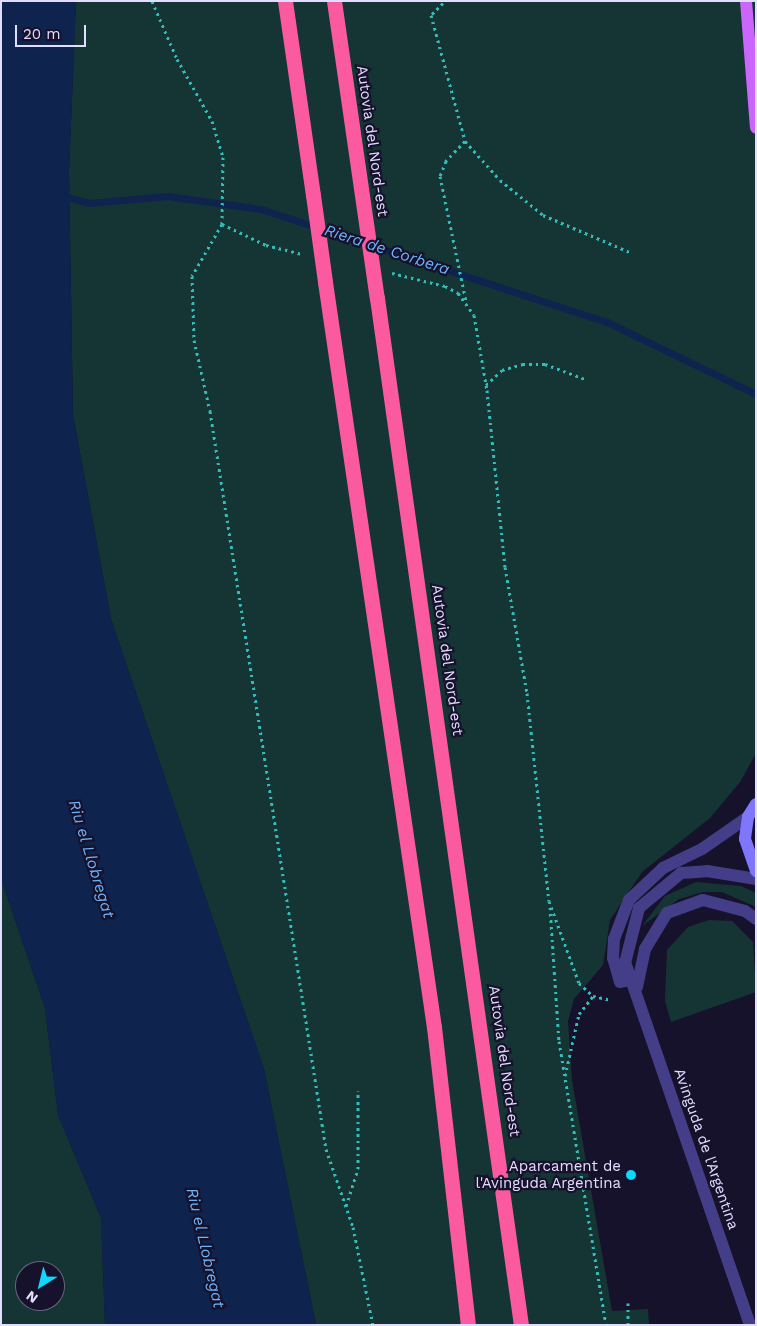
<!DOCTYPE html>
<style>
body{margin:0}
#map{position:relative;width:757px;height:1326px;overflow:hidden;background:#17122b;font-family:"Work Sans",sans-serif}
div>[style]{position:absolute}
.green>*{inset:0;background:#153535}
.water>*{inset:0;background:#0e234e}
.stream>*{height:7px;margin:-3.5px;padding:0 3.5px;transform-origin:3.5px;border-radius:3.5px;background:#0e234e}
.path>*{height:3px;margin-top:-1.5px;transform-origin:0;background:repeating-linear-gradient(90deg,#33bcba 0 2.5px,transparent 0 6.5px)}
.minor>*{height:12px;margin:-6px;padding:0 6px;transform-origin:6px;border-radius:6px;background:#443e89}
.secondary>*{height:12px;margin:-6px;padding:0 6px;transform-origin:6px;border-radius:6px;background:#7f76fc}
.primary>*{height:12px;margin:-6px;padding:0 6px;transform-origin:6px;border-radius:6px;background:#cb66fc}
.motorway>*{height:15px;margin:-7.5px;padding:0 7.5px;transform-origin:7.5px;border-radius:7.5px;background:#fc5aa0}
.motorway-bridge>*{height:15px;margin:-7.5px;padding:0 7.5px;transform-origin:7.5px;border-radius:7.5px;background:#fc5aa0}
.dots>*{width:14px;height:14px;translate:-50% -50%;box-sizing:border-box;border:2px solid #17122b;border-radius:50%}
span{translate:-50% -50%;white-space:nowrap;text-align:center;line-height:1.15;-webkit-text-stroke:4.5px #17122b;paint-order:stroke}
.street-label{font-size:15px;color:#e2ddfe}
.poi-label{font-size:15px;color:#e2ddfe}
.right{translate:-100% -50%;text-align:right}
.water-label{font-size:16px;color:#6db3fc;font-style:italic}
.frame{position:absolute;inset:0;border:2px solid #e2ddfe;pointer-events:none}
.north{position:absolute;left:15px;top:1261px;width:50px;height:50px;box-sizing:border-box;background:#17122b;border:1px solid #68637f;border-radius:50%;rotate:216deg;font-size:14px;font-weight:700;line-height:20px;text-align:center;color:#e2ddfe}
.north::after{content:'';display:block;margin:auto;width:18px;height:22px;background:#0dd7fa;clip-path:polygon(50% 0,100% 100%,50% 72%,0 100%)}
.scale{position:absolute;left:15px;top:25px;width:71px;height:22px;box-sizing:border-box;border:2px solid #e2ddfe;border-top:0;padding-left:6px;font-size:15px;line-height:18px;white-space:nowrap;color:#e2ddfe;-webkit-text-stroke:4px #17122b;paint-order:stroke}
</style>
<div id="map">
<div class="green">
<i style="clip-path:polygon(76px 1px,756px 1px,756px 753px,740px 782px,710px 818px,642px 872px,610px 920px,603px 965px,574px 999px,568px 1021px,572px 1080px,612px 1311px,648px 1309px,649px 1325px,316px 1325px,264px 1069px,111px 619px,73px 415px,69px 172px)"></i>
<i style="clip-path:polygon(evenodd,1px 879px,45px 1008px,58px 1115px,101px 1218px,105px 1325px,1px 1325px,1px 879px,25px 1271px,55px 1271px,55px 1301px,25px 1301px,25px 1271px)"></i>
<i style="clip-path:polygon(696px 882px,741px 886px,756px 893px,756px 907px,722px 892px,703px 892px,679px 899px,642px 926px,665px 896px)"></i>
<i style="clip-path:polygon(709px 920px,732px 921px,753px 942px,756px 992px,671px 1022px,665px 1001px,667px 950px,688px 927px)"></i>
</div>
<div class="water">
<i style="clip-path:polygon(1px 1px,76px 1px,69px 172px,73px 415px,111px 619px,264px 1069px,316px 1325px,105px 1325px,101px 1218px,58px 1115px,45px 1008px,1px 879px)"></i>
</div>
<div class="stream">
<i style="left:60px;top:195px;width:30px;rotate:15deg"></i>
<i style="left:89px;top:203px;width:78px;rotate:-5.1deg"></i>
<i style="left:167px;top:196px;width:95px;rotate:7.9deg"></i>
<i style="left:261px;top:209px;width:364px;rotate:18.1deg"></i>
<i style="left:607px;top:322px;width:165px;rotate:25.8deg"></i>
</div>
<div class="path">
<i style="left:152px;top:1px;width:63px;rotate:66.7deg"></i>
<i style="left:177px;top:59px;width:71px;rotate:60.6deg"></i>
<i style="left:212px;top:121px;width:38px;rotate:73deg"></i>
<i style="left:223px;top:157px;width:67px;rotate:90.9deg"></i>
<i style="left:222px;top:224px;width:60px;rotate:120deg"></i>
<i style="left:192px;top:276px;width:64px;rotate:88.2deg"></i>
<i style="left:194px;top:340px;width:73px;rotate:77.3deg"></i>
<i style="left:210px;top:411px;width:747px;rotate:81.07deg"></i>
<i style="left:326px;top:1149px;width:83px;rotate:70.9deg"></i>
<i style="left:353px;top:1227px;width:100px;rotate:78.5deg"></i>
<i style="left:443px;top:3px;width:17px;rotate:135deg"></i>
<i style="left:431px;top:15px;width:131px;rotate:74.9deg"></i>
<i style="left:465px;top:141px;width:28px;rotate:134deg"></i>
<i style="left:446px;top:161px;width:16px;rotate:112deg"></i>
<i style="left:440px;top:176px;width:129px;rotate:78.3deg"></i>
<i style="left:465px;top:141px;width:52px;rotate:48.1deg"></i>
<i style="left:500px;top:180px;width:55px;rotate:39.1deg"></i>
<i style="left:543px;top:215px;width:97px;rotate:23.1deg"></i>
<i style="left:222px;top:224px;width:49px;rotate:25.5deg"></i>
<i style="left:266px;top:245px;width:38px;rotate:14deg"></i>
<i style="left:392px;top:273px;width:55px;rotate:13.8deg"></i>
<i style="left:445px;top:286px;width:15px;rotate:28deg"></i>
<i style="left:458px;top:293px;width:27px;rotate:54deg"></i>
<i style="left:474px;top:315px;width:76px;rotate:80.2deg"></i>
<i style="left:487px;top:390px;width:178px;rotate:84.2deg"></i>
<i style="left:505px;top:567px;width:128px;rotate:80.1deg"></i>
<i style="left:527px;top:693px;width:209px;rotate:84deg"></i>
<i style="left:549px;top:901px;width:87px;rotate:69.9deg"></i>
<i style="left:579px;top:983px;width:19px;rotate:43deg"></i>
<i style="left:593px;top:996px;width:19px;rotate:12deg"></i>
<i style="left:486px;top:385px;width:22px;rotate:-43deg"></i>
<i style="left:502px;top:370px;width:22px;rotate:-16deg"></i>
<i style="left:523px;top:364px;width:22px"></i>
<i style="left:545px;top:364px;width:43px;rotate:20.6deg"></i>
<i style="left:550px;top:907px;width:134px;rotate:86.2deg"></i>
<i style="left:559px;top:1041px;width:288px;rotate:80.6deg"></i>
<i style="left:565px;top:1076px;width:64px;rotate:-77.3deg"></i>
<i style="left:579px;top:1014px;width:23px;rotate:-52deg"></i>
<i style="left:346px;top:1206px;width:39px;rotate:-72deg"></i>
<i style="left:358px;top:1169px;width:78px;rotate:-90deg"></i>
<i style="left:628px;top:1325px;width:22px;rotate:-90deg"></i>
</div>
<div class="minor">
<i style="left:637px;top:979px;width:17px;rotate:170deg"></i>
<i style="left:620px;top:982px;width:25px;rotate:-106deg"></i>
<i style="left:613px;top:958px;width:19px;rotate:-87deg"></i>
<i style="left:614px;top:939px;width:42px;rotate:-69deg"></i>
<i style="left:629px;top:900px;width:47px;rotate:-43.3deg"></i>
<i style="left:663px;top:868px;width:43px;rotate:-26deg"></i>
<i style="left:702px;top:849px;width:56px;rotate:-34.8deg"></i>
<i style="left:637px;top:987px;width:39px;rotate:-78deg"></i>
<i style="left:645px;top:949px;width:42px;rotate:-58.6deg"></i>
<i style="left:667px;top:913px;width:38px;rotate:-20deg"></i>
<i style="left:703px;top:900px;width:43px;rotate:14.7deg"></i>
<i style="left:745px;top:911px;width:14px;rotate:36deg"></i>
<i style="left:750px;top:1325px;width:383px;rotate:-109deg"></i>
<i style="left:625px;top:963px;width:57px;rotate:-75.7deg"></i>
<i style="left:639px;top:908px;width:55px;rotate:-39.8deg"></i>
<i style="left:681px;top:873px;width:26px;rotate:-4deg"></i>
<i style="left:707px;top:871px;width:50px;rotate:9.3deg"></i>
</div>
<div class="secondary">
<i style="left:756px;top:804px;width:15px;rotate:122deg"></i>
<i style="left:748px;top:817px;width:22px;rotate:98deg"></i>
<i style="left:745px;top:839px;width:34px;rotate:71deg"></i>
</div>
<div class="primary">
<i style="left:746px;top:1px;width:127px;rotate:85.5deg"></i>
</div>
<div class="motorway">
<i style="left:285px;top:1px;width:196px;rotate:81.8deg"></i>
<i style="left:325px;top:282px;width:753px;rotate:81.68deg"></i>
<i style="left:434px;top:1027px;width:300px;rotate:83.5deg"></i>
<i style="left:377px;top:298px;width:1037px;rotate:82.02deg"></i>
</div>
<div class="motorway-bridge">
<i style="left:334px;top:1px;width:300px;rotate:81.8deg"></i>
<i style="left:313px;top:195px;width:88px;rotate:82.1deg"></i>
</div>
<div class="dots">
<i style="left:631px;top:1175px;background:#0dd7fa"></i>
</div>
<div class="street-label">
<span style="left:372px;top:141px;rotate:82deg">Autovia del Nord-est</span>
<span style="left:447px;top:660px;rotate:82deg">Autovia del Nord-est</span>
<span style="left:504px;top:1061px;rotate:82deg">Autovia del Nord-est</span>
<span style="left:706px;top:1149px;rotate:71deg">Avinguda de l'Argentina</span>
</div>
<div class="poi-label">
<span class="right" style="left:621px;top:1175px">Aparcament de<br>l'Avinguda Argentina</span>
</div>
<div class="water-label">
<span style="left:387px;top:250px;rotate:18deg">Riera de Corbera</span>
<span style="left:91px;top:859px;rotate:73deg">Riu el Llobregat</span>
<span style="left:205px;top:1248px;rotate:77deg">Riu el Llobregat</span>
</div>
<div class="frame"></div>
<div class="north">N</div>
<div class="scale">20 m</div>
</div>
